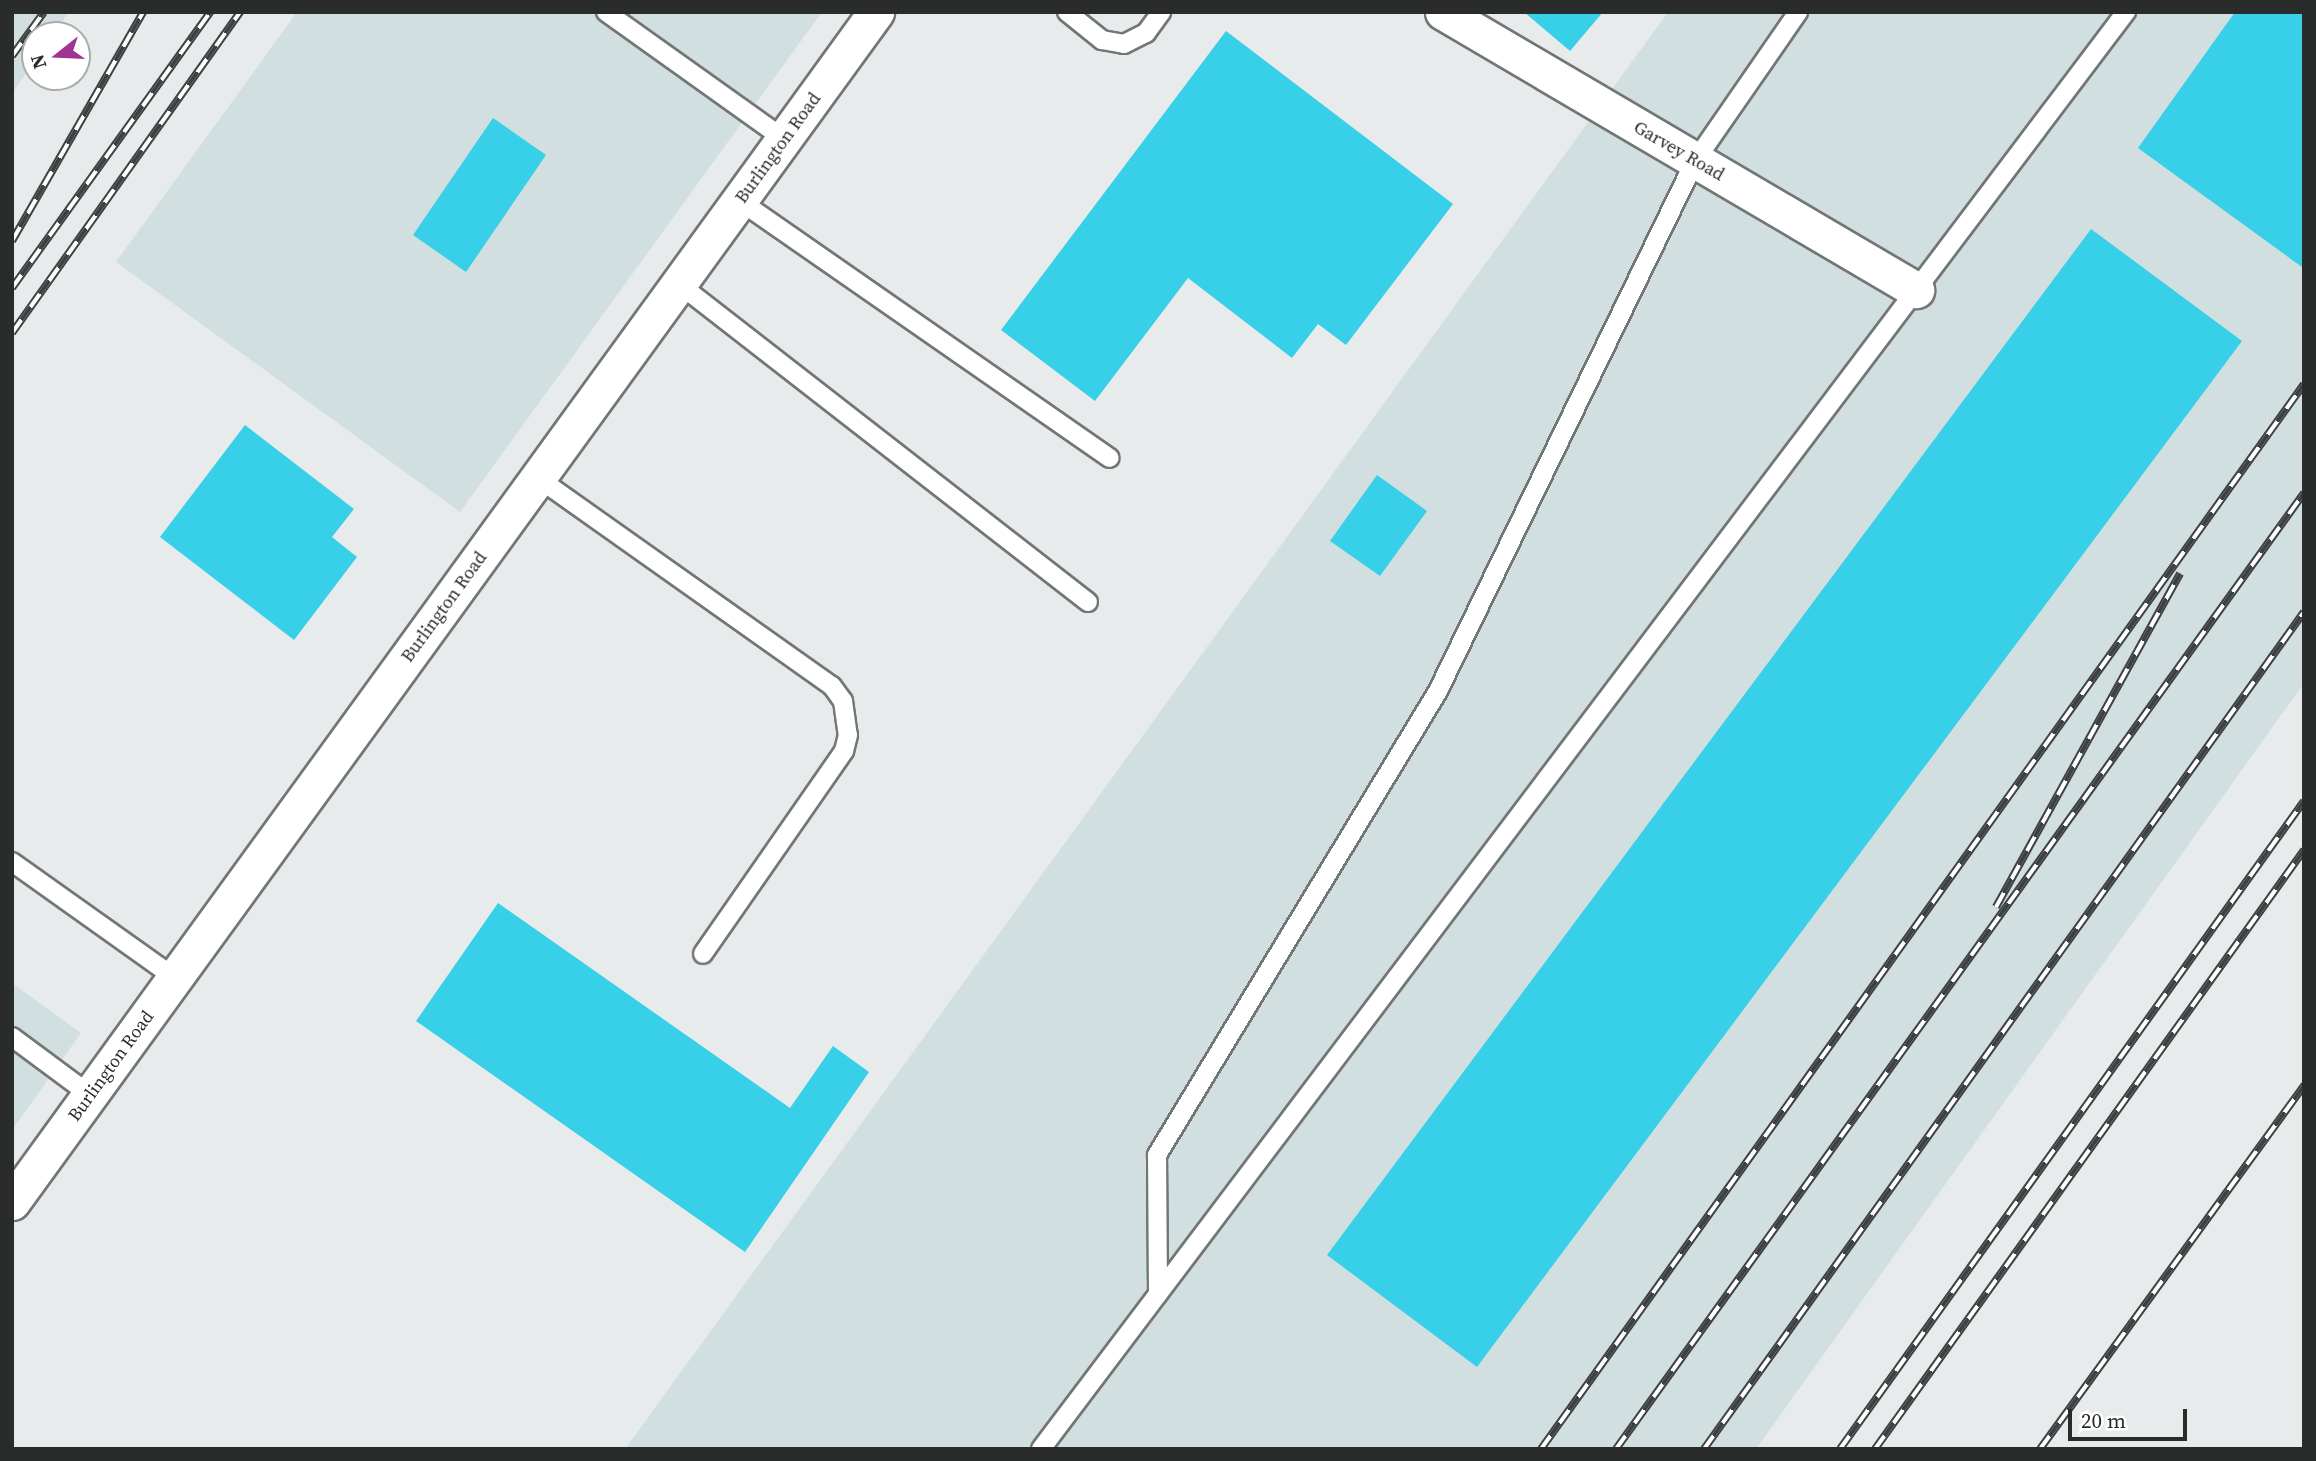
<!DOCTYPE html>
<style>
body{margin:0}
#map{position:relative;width:2316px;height:1461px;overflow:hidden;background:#e7ebec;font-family:"Source Serif 4",serif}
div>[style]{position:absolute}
.built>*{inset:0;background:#d2dfe0}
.building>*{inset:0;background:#38cfe8}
.roads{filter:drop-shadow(2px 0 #737677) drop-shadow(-2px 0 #737677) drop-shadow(0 2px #737677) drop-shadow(0 -2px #737677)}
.service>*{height:18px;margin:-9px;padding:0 9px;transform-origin:9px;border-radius:9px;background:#fff}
.minor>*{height:35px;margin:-17.5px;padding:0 17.5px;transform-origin:17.5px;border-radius:17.5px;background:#fff}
.rail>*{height:8px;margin-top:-4px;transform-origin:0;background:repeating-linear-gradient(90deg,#fff 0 16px,#3e4141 0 32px);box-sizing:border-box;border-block:2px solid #3e4141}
span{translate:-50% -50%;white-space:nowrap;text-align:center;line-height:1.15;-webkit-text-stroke:5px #fff;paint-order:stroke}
.street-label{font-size:18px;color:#2a2c2c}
.frame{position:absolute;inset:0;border:14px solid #2a2c2c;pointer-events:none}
.north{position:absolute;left:21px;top:21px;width:70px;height:70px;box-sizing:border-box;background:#fff;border:2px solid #aaabab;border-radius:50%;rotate:252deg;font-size:19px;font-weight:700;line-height:28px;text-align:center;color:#2a2c2c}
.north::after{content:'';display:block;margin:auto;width:24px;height:32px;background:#9f3494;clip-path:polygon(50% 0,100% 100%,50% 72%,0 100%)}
.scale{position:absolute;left:2068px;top:1409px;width:119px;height:32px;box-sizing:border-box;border:4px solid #2a2c2c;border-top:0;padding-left:9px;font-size:21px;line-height:24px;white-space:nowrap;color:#2a2c2c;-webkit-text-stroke:5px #fff;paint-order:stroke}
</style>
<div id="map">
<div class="built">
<i style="clip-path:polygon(12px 12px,69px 12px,53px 35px,35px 35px,35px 61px,12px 93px)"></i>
<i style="clip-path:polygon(297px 12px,822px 12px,460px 512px,116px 262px)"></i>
<i style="clip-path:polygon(1668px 12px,2304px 12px,2304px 683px,1756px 1449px,625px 1449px)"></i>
<i style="clip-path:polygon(12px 983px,81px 1033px,12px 1130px)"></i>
</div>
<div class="building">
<i style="clip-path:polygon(1524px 12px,1603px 12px,1570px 51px)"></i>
<i style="clip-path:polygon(2235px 12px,2304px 12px,2302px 267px,2138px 148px)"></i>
<i style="clip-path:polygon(1226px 31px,1453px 204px,1346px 345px,1318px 324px,1292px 358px,1188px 278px,1095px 401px,1001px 330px)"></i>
<i style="clip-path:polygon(493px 118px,546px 155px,466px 272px,413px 235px)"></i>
<i style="clip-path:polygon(2091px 229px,2242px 341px,1477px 1367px,1327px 1255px)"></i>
<i style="clip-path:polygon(245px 425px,354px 509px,332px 537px,357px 557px,294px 640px,160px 537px)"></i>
<i style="clip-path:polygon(1377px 475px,1427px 511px,1380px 576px,1330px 541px)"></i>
<i style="clip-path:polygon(498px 903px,790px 1108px,833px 1046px,869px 1072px,745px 1252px,416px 1021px)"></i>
</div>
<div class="roads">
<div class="service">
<i style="left:606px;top:12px;width:219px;rotate:35.5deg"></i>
<i style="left:1067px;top:12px;width:45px;rotate:38.7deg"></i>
<i style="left:1102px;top:40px;width:22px;rotate:10deg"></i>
<i style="left:1124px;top:44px;width:25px;rotate:-27deg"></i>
<i style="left:1146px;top:33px;width:26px;rotate:-54deg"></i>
<i style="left:740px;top:201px;width:450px;rotate:34.8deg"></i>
<i style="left:679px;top:284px;width:518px;rotate:37.87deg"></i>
<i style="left:538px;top:478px;width:360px;rotate:35.3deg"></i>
<i style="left:832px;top:686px;width:19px;rotate:54deg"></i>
<i style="left:843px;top:701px;width:34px;rotate:82deg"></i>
<i style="left:848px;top:735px;width:16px;rotate:104deg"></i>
<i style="left:844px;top:751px;width:247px;rotate:124.8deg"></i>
<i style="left:12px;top:862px;width:200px;rotate:35.4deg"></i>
<i style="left:12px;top:1037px;width:97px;rotate:36.6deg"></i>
<i style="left:1158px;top:1294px;width:139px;rotate:-90.4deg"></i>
<i style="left:1157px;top:1155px;width:542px;rotate:-58.8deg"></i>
<i style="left:1438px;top:691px;width:589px;rotate:-64.13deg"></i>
<i style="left:1695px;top:161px;width:181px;rotate:-55.3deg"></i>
<i style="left:1041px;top:1449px;width:1801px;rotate:-52.95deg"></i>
</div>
<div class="minor">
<i style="left:1443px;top:12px;width:549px;rotate:30.44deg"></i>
<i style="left:12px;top:1202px;width:1471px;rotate:-54.02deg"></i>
</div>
</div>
<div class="rail">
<i style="left:12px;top:56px;width:54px;rotate:-54deg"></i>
<i style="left:12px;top:241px;width:264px;rotate:-60.2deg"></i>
<i style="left:12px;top:288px;width:340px;rotate:-54.3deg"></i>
<i style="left:12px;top:333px;width:394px;rotate:-54.6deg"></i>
<i style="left:1996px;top:907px;width:381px;rotate:-61.1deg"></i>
<i style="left:1541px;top:1449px;width:1310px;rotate:-54.38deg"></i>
<i style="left:1616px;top:1449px;width:1178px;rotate:-54.26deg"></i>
<i style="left:1704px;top:1449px;width:1030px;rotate:-54.37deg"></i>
<i style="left:1840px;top:1449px;width:797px;rotate:-54.4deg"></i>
<i style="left:1875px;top:1449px;width:737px;rotate:-54.39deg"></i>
<i style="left:2040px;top:1449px;width:450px;rotate:-54deg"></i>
</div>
<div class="street-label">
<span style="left:778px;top:148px;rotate:-54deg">Burlington Road</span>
<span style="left:1679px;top:151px;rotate:30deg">Garvey Road</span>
<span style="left:444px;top:607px;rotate:-54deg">Burlington Road</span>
<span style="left:111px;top:1066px;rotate:-54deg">Burlington Road</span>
</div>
<div class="frame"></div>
<div class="north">N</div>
<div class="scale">20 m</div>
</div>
